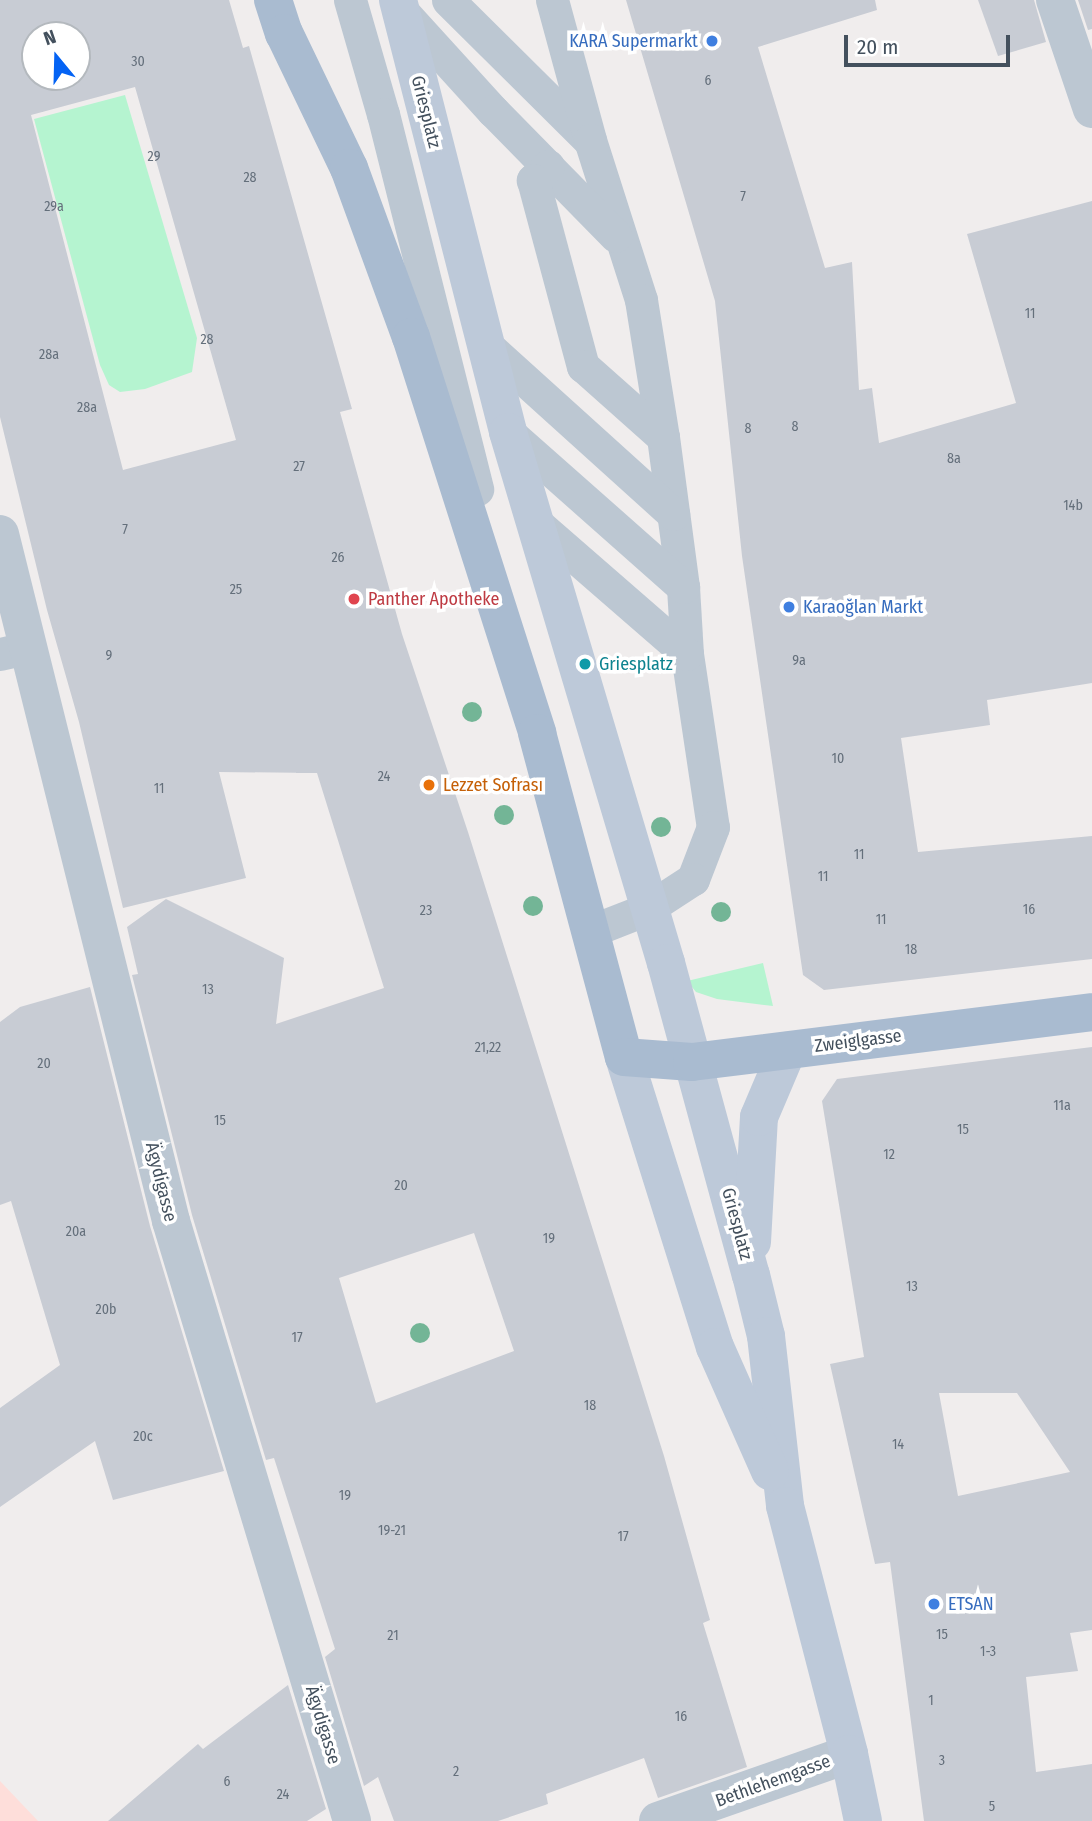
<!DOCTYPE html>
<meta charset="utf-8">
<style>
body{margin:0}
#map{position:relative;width:1092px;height:1821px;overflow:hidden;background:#f0eded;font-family:"Fira Sans Condensed",sans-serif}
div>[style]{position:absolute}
.medical>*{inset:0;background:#fededa}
.green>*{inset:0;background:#b5f4d0}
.building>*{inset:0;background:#c8ccd4}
.lane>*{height:33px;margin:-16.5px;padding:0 16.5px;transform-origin:16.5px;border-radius:16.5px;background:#bcc7d2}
.street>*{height:38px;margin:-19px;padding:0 19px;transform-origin:19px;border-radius:19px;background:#bcc7d2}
.secondary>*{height:38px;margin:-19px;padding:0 19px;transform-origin:19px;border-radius:19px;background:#bdc9d9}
.primary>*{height:38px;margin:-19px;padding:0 19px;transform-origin:19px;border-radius:19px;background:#a9bbd0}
.trees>*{width:20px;height:20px;margin:-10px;border-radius:50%;background:#73b596}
.dots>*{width:19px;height:19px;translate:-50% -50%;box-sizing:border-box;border:4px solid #fff;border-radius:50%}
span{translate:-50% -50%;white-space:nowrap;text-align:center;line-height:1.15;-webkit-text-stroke:7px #fff;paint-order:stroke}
.number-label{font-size:14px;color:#646f7b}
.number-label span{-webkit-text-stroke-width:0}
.shop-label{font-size:18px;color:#366cbe}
.right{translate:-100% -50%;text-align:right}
.left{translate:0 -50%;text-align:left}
.street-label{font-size:18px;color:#43505d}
.health-label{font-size:18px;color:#be3a42}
.culture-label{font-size:18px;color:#0d838f}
.food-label{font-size:18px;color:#c56008}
.north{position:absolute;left:21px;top:21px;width:70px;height:70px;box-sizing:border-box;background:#fff;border:2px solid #b4b9be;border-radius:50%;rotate:341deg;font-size:19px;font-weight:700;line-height:28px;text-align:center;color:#43505d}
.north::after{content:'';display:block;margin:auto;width:24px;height:32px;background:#0463f4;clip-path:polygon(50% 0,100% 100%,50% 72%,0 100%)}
.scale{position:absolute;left:844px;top:35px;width:166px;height:32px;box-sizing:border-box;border:4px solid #43505d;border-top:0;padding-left:9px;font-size:21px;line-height:24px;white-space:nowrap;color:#43505d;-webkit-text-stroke:5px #fff;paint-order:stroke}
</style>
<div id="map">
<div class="medical">
<i style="clip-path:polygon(0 1781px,38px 1821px,0 1821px)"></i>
</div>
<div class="green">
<i style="clip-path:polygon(125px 95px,197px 338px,192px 372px,145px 389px,120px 392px,109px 385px,100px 365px,34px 119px)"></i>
<i style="clip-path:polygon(763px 963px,773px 1006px,717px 999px,696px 992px,687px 981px)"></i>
</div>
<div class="building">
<i style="clip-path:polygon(evenodd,0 0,229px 0,243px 48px,249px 46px,352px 409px,340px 412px,402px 634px,468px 832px,664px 1456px,710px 1620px,703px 1623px,747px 1767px,658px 1798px,644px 1758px,546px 1794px,548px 1804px,498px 1821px,394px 1821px,378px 1777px,364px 1786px,325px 1657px,335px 1649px,274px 1458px,266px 1460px,192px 1215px,132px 975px,138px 974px,127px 927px,166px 899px,284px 958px,276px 1024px,384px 988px,317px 773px,219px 772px,246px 878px,123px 908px,79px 722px,47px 610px,0 417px,0 0,35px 35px,77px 35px,77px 77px,35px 77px,35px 35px,0 0,135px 87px,236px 440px,123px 470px,31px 115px,135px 87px,0 0,474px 1233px,514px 1351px,376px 1403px,339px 1278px,474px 1233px)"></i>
<i style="clip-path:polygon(626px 0,875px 0,877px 10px,758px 47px,825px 268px,852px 262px,859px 390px,872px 388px,879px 443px,1016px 403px,967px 234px,1092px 201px,1092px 683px,987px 700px,990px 725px,901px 738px,918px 852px,1092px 836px,1092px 959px,824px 990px,803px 975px,742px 556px,715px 301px)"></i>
<i style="clip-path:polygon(978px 0,1034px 0,1046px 42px,998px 56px)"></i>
<i style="clip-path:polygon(1078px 0,1092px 0,1092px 29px,1088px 30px)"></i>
<i style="clip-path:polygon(90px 987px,150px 1226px,224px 1471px,113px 1500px,95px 1441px,0 1507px,0 1408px,60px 1365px,11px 1201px,0 1205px,0 1022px,20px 1007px)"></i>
<i style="clip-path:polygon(evenodd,1092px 1047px,1092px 1630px,1070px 1633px,1078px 1671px,1026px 1677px,1036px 1772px,1092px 1764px,1092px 1821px,924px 1821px,890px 1562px,875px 1564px,830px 1364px,864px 1357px,822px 1101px,837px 1079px,1092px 1047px,939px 1393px,1017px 1393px,1070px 1472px,958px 1496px,939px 1393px)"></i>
<i style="clip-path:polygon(288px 1685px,326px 1809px,307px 1821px,108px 1821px,198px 1744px,203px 1749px)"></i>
</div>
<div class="lane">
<i style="left:350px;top:0;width:119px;rotate:73.9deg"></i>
<i style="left:383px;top:114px;width:387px;rotate:75.9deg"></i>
<i style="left:448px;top:0;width:197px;rotate:44.8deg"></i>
<i style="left:552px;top:0;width:145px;rotate:74.8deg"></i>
<i style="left:590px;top:140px;width:168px;rotate:72.3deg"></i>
<i style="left:641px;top:300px;width:139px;rotate:80.9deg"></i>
<i style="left:663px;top:437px;width:151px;rotate:82.4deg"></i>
<i style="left:683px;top:587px;width:67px;rotate:86.6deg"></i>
<i style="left:687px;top:654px;width:175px;rotate:81.5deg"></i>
<i style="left:713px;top:827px;width:56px;rotate:111deg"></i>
<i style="left:693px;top:879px;width:55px;rotate:146.9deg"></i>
<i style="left:647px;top:909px;width:60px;rotate:158.6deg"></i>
<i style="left:401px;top:10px;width:137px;rotate:47.7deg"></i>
<i style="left:493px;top:111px;width:175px;rotate:45.5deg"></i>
<i style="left:548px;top:166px;width:21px;rotate:137deg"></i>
<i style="left:533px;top:180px;width:193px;rotate:75deg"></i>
<i style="left:583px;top:366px;width:107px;rotate:41.6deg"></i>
<i style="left:484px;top:343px;width:255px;rotate:42.1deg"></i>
<i style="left:508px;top:432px;width:234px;rotate:41.5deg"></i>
<i style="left:535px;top:522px;width:201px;rotate:41deg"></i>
<i style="left:0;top:654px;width:27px;rotate:-13deg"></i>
</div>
<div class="street">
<i style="left:1055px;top:0;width:115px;rotate:71.3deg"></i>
<i style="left:0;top:534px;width:708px;rotate:76.02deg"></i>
<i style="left:171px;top:1221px;width:627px;rotate:73.21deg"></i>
<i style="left:658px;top:1821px;width:202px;rotate:-19.3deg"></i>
</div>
<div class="secondary">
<i style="left:398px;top:0;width:446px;rotate:75.7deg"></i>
<i style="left:508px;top:432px;width:554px;rotate:73.43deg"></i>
<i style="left:666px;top:963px;width:323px;rotate:74.8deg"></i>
<i style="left:751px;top:1275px;width:63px;rotate:76.2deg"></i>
<i style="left:766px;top:1336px;width:171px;rotate:83.6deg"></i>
<i style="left:785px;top:1506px;width:256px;rotate:75.5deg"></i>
<i style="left:849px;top:1754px;width:68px;rotate:78.2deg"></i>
<i style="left:624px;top:1057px;width:304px;rotate:72.6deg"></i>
<i style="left:715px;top:1347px;width:136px;rotate:66.1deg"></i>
<i style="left:752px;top:1242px;width:125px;rotate:-86.8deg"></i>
<i style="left:759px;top:1117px;width:72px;rotate:-67deg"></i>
</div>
<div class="primary">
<i style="left:273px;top:0;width:35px;rotate:72deg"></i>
<i style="left:284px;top:33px;width:150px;rotate:64.3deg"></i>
<i style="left:349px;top:168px;width:180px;rotate:69.9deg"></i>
<i style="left:411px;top:337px;width:416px;rotate:72.3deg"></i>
<i style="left:537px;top:733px;width:335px;rotate:75deg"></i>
<i style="left:624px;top:1057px;width:68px;rotate:4.2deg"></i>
<i style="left:692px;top:1062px;width:403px;rotate:-7.1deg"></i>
</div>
<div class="trees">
<i style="left:472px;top:712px"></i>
<i style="left:504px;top:815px"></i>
<i style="left:661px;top:827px"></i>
<i style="left:533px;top:906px"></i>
<i style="left:721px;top:912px"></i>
<i style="left:420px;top:1333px"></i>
</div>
<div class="dots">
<i style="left:712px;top:41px;background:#3f7fe0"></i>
<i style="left:354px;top:599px;background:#e0444e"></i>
<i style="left:789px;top:607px;background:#3f7fe0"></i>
<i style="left:585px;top:664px;background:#0f9aa8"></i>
<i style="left:429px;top:785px;background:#e8710a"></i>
<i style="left:934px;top:1604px;background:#3f7fe0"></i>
</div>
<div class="number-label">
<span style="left:138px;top:62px">30</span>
<span style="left:708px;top:81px">6</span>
<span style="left:154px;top:157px">29</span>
<span style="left:250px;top:178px">28</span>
<span style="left:743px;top:197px">7</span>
<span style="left:54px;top:207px">29a</span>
<span style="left:1030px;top:314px">11</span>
<span style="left:207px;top:340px">28</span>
<span style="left:49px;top:355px">28a</span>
<span style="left:87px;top:408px">28a</span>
<span style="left:795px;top:427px">8</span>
<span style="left:748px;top:429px">8</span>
<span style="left:954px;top:459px">8a</span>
<span style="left:299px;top:467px">27</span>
<span style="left:1073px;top:506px">14b</span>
<span style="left:125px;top:530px">7</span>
<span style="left:338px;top:558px">26</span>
<span style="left:236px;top:590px">25</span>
<span style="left:109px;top:656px">9</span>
<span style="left:799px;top:661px">9a</span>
<span style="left:838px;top:759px">10</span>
<span style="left:384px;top:777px">24</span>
<span style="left:159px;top:789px">11</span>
<span style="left:859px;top:855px">11</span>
<span style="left:823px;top:877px">11</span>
<span style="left:1029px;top:910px">16</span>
<span style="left:426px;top:911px">23</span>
<span style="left:881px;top:920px">11</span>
<span style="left:911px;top:950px">18</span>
<span style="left:208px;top:990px">13</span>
<span style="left:488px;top:1048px">21,22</span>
<span style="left:44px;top:1064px">20</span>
<span style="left:1062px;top:1106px">11a</span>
<span style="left:220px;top:1121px">15</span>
<span style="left:963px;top:1130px">15</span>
<span style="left:889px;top:1155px">12</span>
<span style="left:401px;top:1186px">20</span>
<span style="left:76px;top:1232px">20a</span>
<span style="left:549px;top:1239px">19</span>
<span style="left:912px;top:1287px">13</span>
<span style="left:106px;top:1310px">20b</span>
<span style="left:297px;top:1338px">17</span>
<span style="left:590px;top:1406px">18</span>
<span style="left:143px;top:1437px">20c</span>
<span style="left:898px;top:1445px">14</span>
<span style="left:345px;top:1496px">19</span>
<span style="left:392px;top:1531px">19-21</span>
<span style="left:623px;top:1537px">17</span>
<span style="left:942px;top:1635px">15</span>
<span style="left:393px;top:1636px">21</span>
<span style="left:988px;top:1652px">1-3</span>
<span style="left:931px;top:1701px">1</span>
<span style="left:681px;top:1717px">16</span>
<span style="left:942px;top:1761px">3</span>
<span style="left:456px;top:1772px">2</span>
<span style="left:227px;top:1782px">6</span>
<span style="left:283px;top:1795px">24</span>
<span style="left:992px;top:1807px">5</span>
</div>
<div class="shop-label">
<span class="right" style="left:698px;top:41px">KARA Supermarkt</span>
<span class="left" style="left:803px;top:607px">Karaoğlan Markt</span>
<span class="left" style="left:948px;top:1604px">ETSAN</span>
</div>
<div class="street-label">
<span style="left:426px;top:112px;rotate:76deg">Griesplatz</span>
<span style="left:858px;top:1041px;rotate:-7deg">Zweiglgasse</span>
<span style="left:161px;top:1182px;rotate:76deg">Ägydigasse</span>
<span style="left:737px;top:1224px;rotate:75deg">Griesplatz</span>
<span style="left:323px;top:1725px;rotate:73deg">Ägydigasse</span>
<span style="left:773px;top:1781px;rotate:-20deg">Bethlehemgasse</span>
</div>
<div class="health-label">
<span class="left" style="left:368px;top:599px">Panther Apotheke</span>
</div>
<div class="culture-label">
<span class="left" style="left:599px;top:664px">Griesplatz</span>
</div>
<div class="food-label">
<span class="left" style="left:443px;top:785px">Lezzet Sofrası</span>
</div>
<div class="north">N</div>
<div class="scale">20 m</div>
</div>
